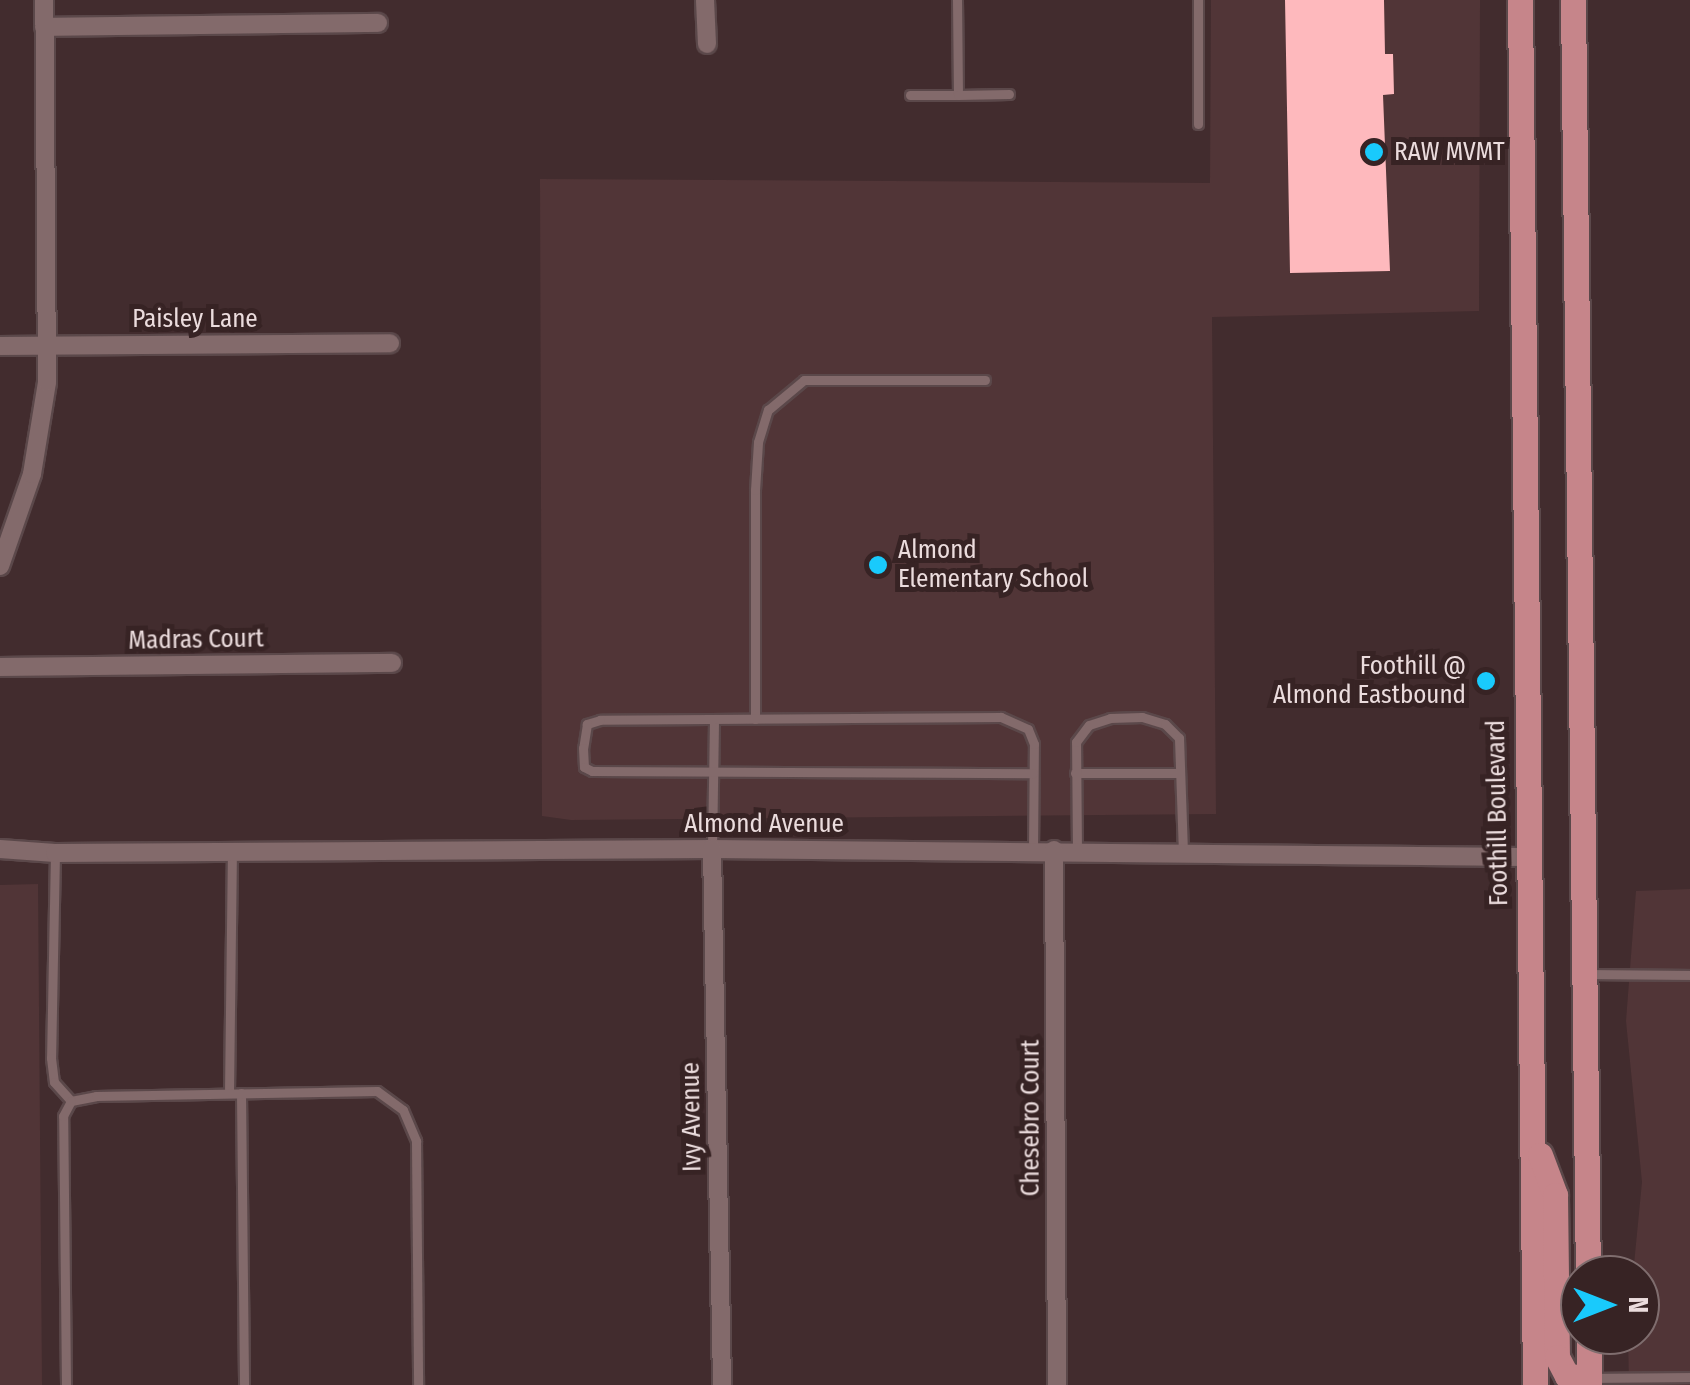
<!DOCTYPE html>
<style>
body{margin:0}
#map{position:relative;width:1690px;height:1385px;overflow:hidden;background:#422c2e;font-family:"Fira Sans Condensed",sans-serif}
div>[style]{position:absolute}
.built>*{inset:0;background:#513537}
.building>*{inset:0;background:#feb9bd}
.roads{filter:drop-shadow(2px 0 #5b484a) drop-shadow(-2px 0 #5b484a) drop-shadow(0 2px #5b484a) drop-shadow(0 -2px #5b484a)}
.lane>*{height:9px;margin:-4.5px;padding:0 4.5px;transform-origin:4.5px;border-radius:4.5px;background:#836a6b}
.street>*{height:18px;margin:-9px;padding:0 9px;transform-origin:9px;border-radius:9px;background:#836a6b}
.primary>*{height:25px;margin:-12.5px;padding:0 12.5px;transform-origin:12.5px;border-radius:12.5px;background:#c6858a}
.dots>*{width:28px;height:28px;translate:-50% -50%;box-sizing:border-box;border:5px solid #372324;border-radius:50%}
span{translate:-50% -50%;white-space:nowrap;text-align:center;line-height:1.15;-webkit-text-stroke:10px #372324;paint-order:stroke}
.poi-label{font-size:25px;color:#ebdcdd}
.left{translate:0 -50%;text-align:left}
.right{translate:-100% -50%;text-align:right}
.street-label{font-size:25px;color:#ebdcdd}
.north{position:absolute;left:1560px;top:1255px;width:100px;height:100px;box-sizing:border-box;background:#372324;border:2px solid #7f6d6e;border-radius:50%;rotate:90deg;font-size:28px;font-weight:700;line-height:40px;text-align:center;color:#ebdcdd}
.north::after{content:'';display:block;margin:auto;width:35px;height:45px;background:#19cafc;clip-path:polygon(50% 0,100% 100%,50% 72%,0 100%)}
</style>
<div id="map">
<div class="built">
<i style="clip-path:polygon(1211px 0,1480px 0,1479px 311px,1212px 317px,1216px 814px,571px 820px,542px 816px,540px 179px,1210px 183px)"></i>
<i style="clip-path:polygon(38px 884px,42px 1385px,0 1385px,0 885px)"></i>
<i style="clip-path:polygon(1690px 889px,1690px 1385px,1629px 1385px,1628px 1335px,1640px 1335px,1640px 1275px,1633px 1275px,1642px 1182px,1626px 1021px,1636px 891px)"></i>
</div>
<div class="building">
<i style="clip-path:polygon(1285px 0,1384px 0,1385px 54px,1393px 54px,1394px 94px,1383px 95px,1390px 271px,1290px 273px)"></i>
</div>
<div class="roads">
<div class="lane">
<i style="left:910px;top:95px;width:48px"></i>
<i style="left:958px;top:95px;width:95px;rotate:-90.6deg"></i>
<i style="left:958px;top:95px;width:51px;rotate:-1.1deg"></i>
<i style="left:1198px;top:124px;width:124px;rotate:-90deg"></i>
<i style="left:755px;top:719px;width:229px;rotate:-90deg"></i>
<i style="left:755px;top:490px;width:48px;rotate:-86.4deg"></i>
<i style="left:758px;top:442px;width:34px;rotate:-73deg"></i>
<i style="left:768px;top:410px;width:47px;rotate:-39.8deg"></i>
<i style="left:804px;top:380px;width:181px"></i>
<i style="left:1075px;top:773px;width:105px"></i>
<i style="left:712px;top:849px;width:130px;rotate:-89.1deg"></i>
<i style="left:1033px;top:851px;width:107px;rotate:-89.5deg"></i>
<i style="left:1034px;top:744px;width:16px;rotate:-112deg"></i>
<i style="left:1028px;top:729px;width:30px;rotate:-156deg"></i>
<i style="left:1001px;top:717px;width:401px;rotate:179.6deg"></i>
<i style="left:600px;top:720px;width:14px;rotate:163deg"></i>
<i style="left:587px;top:724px;width:24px;rotate:99deg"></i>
<i style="left:583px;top:748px;width:19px;rotate:87deg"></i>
<i style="left:584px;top:767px;width:9px;rotate:27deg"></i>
<i style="left:592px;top:771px;width:441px;rotate:0.3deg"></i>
<i style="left:1077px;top:851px;width:109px;rotate:-90.5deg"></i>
<i style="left:1076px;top:742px;width:21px;rotate:-53deg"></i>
<i style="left:1089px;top:725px;width:22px;rotate:-18deg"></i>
<i style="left:1110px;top:718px;width:32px;rotate:-2deg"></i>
<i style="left:1142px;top:717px;width:24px;rotate:17deg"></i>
<i style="left:1165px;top:724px;width:20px;rotate:45deg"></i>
<i style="left:1179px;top:738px;width:114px;rotate:88deg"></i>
<i style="left:55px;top:853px;width:205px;rotate:91.1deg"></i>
<i style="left:51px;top:1058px;width:24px;rotate:83deg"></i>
<i style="left:54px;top:1082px;width:25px;rotate:48deg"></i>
<i style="left:1588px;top:974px;width:102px;rotate:0.6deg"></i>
<i style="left:229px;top:1093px;width:242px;rotate:-89.3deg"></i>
<i style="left:241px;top:1093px;width:292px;rotate:89.4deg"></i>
<i style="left:71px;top:1101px;width:25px;rotate:-11deg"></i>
<i style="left:96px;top:1096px;width:281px;rotate:-1deg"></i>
<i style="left:377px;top:1091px;width:32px;rotate:36deg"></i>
<i style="left:403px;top:1110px;width:34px;rotate:67deg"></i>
<i style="left:416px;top:1141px;width:244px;rotate:89.5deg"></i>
<i style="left:1592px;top:1378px;width:98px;rotate:-0.6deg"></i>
<i style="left:66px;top:1385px;width:269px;rotate:-90.6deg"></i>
<i style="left:63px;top:1116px;width:17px;rotate:-62deg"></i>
</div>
<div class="street">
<i style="left:705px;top:0;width:44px;rotate:87.4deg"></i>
<i style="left:44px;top:27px;width:334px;rotate:-0.7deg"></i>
<i style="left:0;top:346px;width:390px;rotate:-0.4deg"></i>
<i style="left:0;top:566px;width:97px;rotate:-70.8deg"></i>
<i style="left:32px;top:474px;width:93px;rotate:-80.7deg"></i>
<i style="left:47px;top:382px;width:382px;rotate:-90.4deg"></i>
<i style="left:0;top:667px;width:392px;rotate:-0.6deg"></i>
<i style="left:0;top:849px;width:55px;rotate:4.2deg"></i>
<i style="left:55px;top:853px;width:657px;rotate:-0.35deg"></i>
<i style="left:712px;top:849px;width:816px;rotate:0.56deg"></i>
<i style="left:712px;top:849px;width:536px;rotate:88.93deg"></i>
<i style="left:1054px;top:850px;width:535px;rotate:89.68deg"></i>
</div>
<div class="primary">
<i style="left:1520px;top:0;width:1385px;rotate:89.38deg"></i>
<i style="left:1573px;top:0;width:1275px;rotate:89.33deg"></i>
<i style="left:1540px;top:1155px;width:43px;rotate:69.4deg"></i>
<i style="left:1555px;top:1195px;width:162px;rotate:89.3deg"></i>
<i style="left:1557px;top:1357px;width:21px;rotate:62deg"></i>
<i style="left:1567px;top:1376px;width:22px;rotate:5deg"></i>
<i style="left:1589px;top:1335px;width:50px;rotate:90deg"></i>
</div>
</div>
<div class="dots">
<i style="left:1374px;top:152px;background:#19cafc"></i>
<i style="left:878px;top:565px;background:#19cafc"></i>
<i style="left:1486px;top:681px;background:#19cafc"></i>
</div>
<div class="poi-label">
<span class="left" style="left:1394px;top:152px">RAW MVMT</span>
<span class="left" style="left:898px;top:565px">Almond<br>Elementary School</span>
<span class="right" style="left:1466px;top:681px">Foothill @<br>Almond Eastbound</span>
</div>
<div class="street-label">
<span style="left:195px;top:319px">Paisley Lane</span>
<span style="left:196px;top:640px;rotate:-1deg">Madras Court</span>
<span style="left:1498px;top:813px;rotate:-91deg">Foothill Boulevard</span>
<span style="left:764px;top:824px">Almond Avenue</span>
<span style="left:692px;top:1117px;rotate:-91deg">Ivy Avenue</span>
<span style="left:1031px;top:1118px;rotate:-90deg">Chesebro Court</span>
</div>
<div class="north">N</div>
</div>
